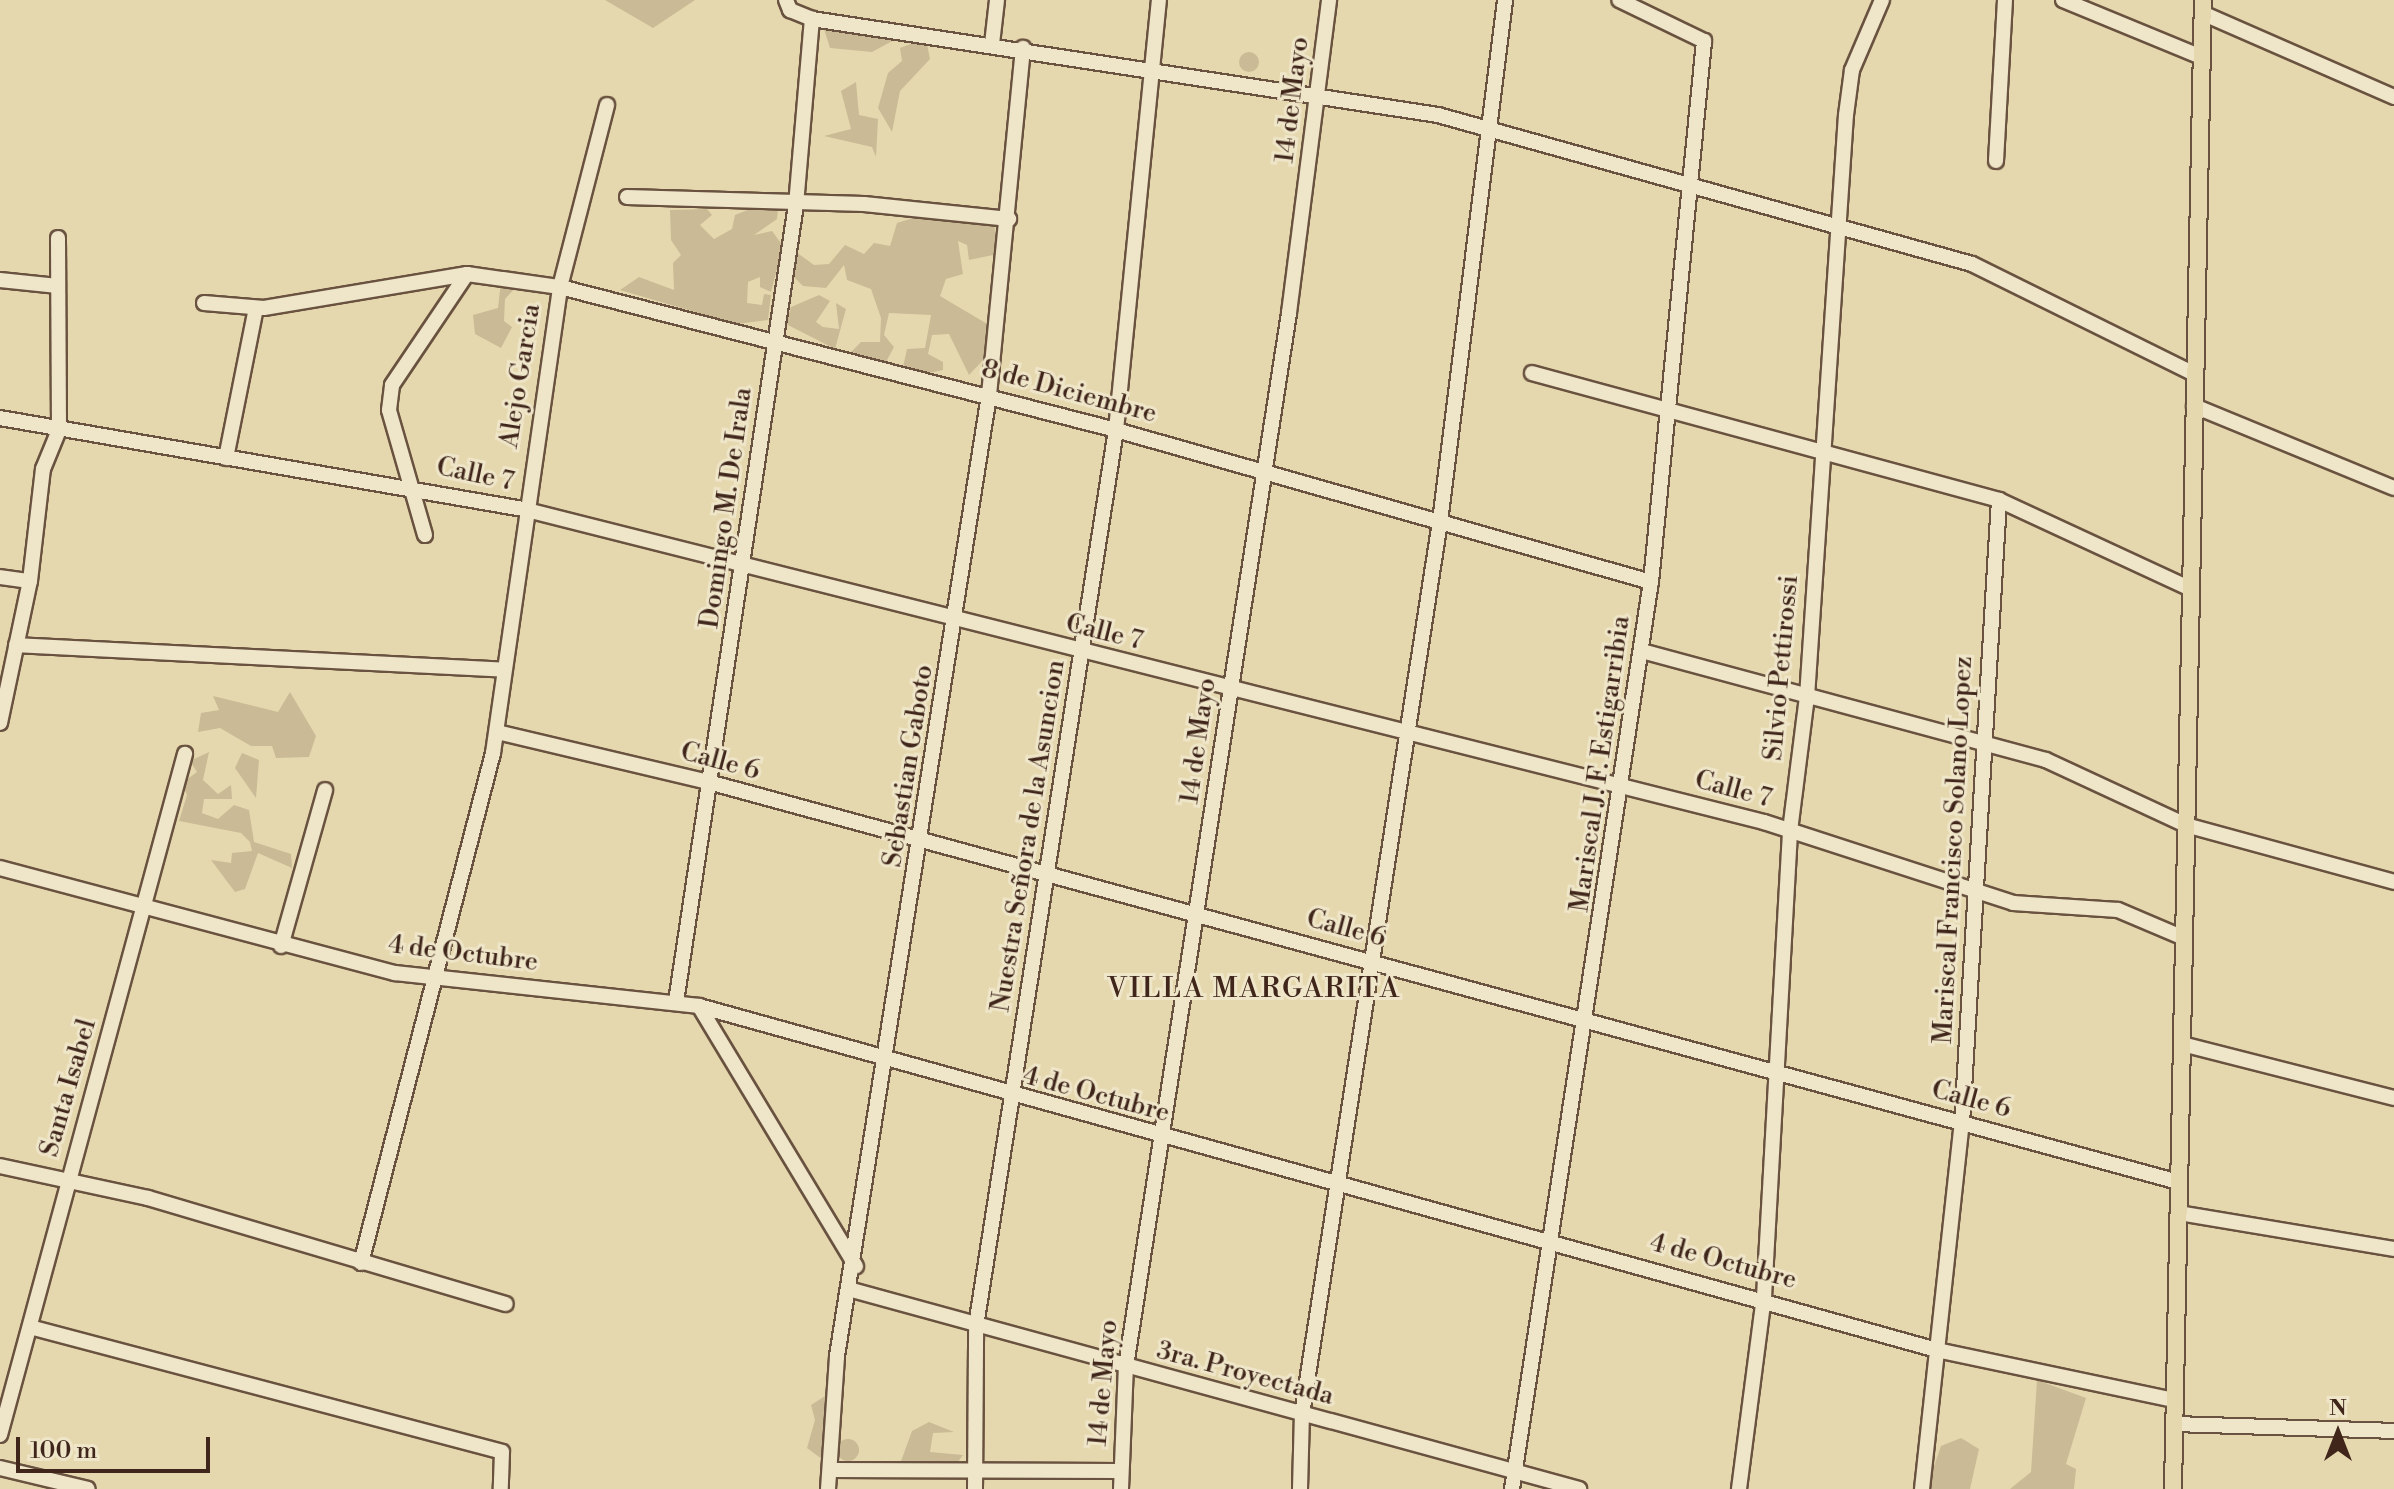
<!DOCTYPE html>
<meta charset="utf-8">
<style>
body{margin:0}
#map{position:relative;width:2394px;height:1489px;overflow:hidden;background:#e6d8ae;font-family:"Libre Bodoni",serif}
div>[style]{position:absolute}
.green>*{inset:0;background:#caba95}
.round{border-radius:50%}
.roads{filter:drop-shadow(2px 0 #69523f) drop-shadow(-2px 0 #69523f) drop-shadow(0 2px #69523f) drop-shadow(0 -2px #69523f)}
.minor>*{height:14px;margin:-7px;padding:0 7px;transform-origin:7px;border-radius:7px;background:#efe6ca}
.major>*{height:16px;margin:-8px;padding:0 8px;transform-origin:8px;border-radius:8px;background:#e6d8ae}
span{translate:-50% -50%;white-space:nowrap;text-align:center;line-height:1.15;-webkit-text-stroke:6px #efe6ca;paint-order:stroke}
.street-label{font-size:26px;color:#3f251a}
.neighbourhood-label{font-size:28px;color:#3f251a;letter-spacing:2px}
.north{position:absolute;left:2298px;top:1393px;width:80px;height:80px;-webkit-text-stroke:6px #efe6ca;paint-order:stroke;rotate:0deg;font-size:22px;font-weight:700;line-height:32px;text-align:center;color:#3f251a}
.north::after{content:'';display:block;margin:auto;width:28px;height:36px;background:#3f251a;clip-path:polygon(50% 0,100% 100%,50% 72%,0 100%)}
.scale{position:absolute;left:16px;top:1437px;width:194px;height:36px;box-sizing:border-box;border:4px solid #3f251a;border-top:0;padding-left:10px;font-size:24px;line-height:28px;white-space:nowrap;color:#3f251a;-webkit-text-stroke:6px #efe6ca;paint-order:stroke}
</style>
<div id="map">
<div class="green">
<i style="clip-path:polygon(605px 0,695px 0,653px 28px)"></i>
<i style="clip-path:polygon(824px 29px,869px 37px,896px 39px,872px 52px,830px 48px)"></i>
<i style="clip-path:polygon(913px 43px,927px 44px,930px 59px,900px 91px,892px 132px,878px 108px,888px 73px,902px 61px,900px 48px)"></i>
<i class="round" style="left:1239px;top:52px;width:20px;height:20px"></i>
<i style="clip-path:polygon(856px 82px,859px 115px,878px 119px,876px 157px,872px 147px,824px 136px,851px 129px,841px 91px)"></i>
<i style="clip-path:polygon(755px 207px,778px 209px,777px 219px,754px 235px,772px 231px,783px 246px,771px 292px,760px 287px,760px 277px,748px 282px,747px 303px,762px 305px,764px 294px,771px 295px,768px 320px,736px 324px,620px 290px,639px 277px,674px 290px,673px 263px,681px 255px,671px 240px,670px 210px,707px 209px,712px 215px,700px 225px,714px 239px,732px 229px,735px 215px)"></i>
<i style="clip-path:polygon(932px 212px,994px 223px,998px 254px,969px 260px,967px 245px,958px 241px,963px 274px,946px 279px,940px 296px,989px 325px,985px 358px,969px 375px,949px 334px,932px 335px,928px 354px,943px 362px,943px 370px,919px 375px,903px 367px,907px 349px,925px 348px,931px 315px,889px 313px,884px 335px,894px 347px,886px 362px,851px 352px,861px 342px,880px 342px,881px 318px,871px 289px,847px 280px,844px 265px,826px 288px,803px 286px,789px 272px,796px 252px,814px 265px,829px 264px,845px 245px,864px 254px,874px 243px,890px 246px,897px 223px)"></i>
<i style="clip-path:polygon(501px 281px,518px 285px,505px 299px,504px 321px,512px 327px,501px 348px,475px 334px,473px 315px,498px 308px)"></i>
<i style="clip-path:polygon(819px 295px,830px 301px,816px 322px,823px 327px,839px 329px,836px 303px,846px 309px,835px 349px,786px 324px,791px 307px)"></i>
<i style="clip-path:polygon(290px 692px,316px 736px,309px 757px,276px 758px,272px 746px,251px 746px,220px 728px,198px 732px,201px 713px,219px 710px,213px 696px,278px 712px)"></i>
<i style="clip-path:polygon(209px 752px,203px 780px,218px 794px,231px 785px,232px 799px,204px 799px,202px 813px,218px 819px,234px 805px,249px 810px,254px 842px,291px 854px,292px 868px,258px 853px,245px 889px,235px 892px,211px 860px,231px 863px,232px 853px,252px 851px,250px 842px,241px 833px,179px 821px,187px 795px,182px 783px,197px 772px,190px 761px)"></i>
<i style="clip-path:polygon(242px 753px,259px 760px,256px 798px,235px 768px)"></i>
<i style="clip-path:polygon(2037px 1380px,2086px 1398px,2066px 1464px,2076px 1469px,2074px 1489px,2010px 1489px,2031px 1472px)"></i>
<i style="clip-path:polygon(833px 1391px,826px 1462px,807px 1448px,815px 1420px,811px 1405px)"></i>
<i style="clip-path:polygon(929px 1422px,954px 1432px,933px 1433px,930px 1452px,963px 1455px,958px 1462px,900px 1464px,912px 1431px)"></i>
<i style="clip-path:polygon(1961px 1438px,1979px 1449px,1970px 1489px,1926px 1489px,1941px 1446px)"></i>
<i class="round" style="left:837px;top:1439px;width:22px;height:22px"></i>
</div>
<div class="roads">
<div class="minor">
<i style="left:786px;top:0;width:11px;rotate:68deg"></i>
<i style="left:790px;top:10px;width:24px;rotate:22deg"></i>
<i style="left:812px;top:19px;width:633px;rotate:8.72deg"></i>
<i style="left:1438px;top:115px;width:554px;rotate:15.59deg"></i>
<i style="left:1972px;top:264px;width:249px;rotate:26.3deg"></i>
<i style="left:2063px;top:0;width:149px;rotate:22.4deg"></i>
<i style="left:2202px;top:13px;width:210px;rotate:23.6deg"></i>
<i style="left:992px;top:44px;width:44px;rotate:-83.5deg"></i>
<i style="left:1996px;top:161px;width:161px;rotate:-86.8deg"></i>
<i style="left:627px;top:197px;width:237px;rotate:1.7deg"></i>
<i style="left:864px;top:204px;width:146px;rotate:5.9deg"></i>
<i style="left:0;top:280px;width:58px;rotate:5.9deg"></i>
<i style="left:204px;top:303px;width:60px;rotate:4.8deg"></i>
<i style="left:264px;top:308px;width:206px;rotate:-9.5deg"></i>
<i style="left:467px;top:274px;width:94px;rotate:8deg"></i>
<i style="left:560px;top:287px;width:574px;rotate:14.42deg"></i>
<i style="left:1116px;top:430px;width:556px;rotate:15.86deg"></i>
<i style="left:1532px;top:373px;width:484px;rotate:15.2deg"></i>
<i style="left:1999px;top:500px;width:212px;rotate:24.9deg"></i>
<i style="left:2194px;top:406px;width:216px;rotate:22.3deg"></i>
<i style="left:0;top:418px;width:531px;rotate:9.87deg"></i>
<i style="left:523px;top:509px;width:1280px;rotate:14.16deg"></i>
<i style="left:1764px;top:822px;width:262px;rotate:18deg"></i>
<i style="left:2013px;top:903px;width:105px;rotate:3.8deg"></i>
<i style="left:2118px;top:910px;width:72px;rotate:23deg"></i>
<i style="left:226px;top:458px;width:153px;rotate:-78.7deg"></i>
<i style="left:425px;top:535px;width:130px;rotate:-106.1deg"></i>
<i style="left:389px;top:410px;width:25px;rotate:-83deg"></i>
<i style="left:392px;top:385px;width:134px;rotate:-56deg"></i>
<i style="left:0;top:577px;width:30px;rotate:8deg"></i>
<i style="left:16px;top:645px;width:488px;rotate:2.9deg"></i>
<i style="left:1642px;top:651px;width:418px;rotate:15.1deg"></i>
<i style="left:2046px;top:760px;width:154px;rotate:24.9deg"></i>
<i style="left:2186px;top:825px;width:216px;rotate:15.3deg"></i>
<i style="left:0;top:723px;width:145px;rotate:-78.1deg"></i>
<i style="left:30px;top:581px;width:113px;rotate:-83.4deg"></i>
<i style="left:43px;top:469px;width:42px;rotate:-67.7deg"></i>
<i style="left:59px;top:430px;width:192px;rotate:-90.3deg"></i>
<i style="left:497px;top:732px;width:221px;rotate:13.3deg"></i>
<i style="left:712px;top:783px;width:1520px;rotate:15.22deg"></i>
<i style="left:0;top:868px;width:409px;rotate:14.9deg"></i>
<i style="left:395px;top:973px;width:306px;rotate:6.2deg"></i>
<i style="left:699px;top:1006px;width:1285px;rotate:15.53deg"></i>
<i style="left:1937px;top:1350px;width:243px;rotate:11.9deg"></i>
<i style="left:281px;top:946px;width:162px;rotate:-74.2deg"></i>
<i style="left:676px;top:1002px;width:806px;rotate:-81.44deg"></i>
<i style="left:796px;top:205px;width:187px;rotate:-85.1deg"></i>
<i style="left:699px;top:1006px;width:304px;rotate:58.9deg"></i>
<i style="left:2182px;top:1044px;width:219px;rotate:14.3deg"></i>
<i style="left:0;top:1166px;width:151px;rotate:12.2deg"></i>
<i style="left:148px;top:1198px;width:373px;rotate:16.5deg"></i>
<i style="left:2179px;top:1213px;width:218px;rotate:9.5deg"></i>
<i style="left:361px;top:1263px;width:527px;rotate:-75.49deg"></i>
<i style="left:493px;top:753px;width:471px;rotate:-81.8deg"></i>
<i style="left:560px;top:287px;width:188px;rotate:-75.5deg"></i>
<i style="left:852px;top:1290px;width:754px;rotate:15.31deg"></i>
<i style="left:30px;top:1327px;width:488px;rotate:14.8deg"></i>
<i style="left:502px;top:1452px;width:37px;rotate:92deg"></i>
<i style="left:2174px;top:1424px;width:220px;rotate:1.8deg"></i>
<i style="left:0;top:1435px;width:706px;rotate:-74.8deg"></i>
<i style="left:0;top:1468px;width:90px;rotate:13.4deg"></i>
<i style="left:830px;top:1470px;width:291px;rotate:0.2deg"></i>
<i style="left:828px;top:1489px;width:133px;rotate:-86.1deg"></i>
<i style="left:837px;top:1356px;width:973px;rotate:-81.01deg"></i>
<i style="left:989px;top:395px;width:349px;rotate:-84.4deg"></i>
<i style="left:975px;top:1489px;width:163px;rotate:-89.6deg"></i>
<i style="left:976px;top:1326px;width:907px;rotate:-81.12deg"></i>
<i style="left:1116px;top:430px;width:432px;rotate:-84.3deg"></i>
<i style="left:1121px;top:1489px;width:123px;rotate:-87.7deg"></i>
<i style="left:1126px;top:1366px;width:1066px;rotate:-81.2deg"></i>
<i style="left:1289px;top:313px;width:316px;rotate:-82.7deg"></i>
<i style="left:1300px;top:1489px;width:75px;rotate:-88.5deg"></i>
<i style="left:1302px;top:1414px;width:903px;rotate:-81.21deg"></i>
<i style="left:1440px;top:522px;width:526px;rotate:-82.9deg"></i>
<i style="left:1512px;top:1489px;width:918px;rotate:-81.29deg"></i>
<i style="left:1651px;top:582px;width:544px;rotate:-84.4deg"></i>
<i style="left:1704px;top:41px;width:94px;rotate:-154.2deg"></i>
<i style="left:1739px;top:1489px;width:194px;rotate:-82.6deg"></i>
<i style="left:1764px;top:1297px;width:467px;rotate:-86.8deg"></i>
<i style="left:1790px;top:831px;width:135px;rotate:-82.8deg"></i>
<i style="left:1807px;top:697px;width:583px;rotate:-86.17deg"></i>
<i style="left:1846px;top:115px;width:45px;rotate:-82.4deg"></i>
<i style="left:1852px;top:70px;width:76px;rotate:-66.8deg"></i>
<i style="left:1922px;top:1489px;width:368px;rotate:-83.8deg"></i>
<i style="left:1962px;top:1123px;width:624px;rotate:-86.6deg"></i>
</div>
<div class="major">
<i style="left:2173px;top:1489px;width:1489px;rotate:-88.85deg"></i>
</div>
</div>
<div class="street-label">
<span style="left:1293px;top:100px;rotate:-83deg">14 de Mayo</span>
<span style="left:521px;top:376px;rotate:-81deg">Alejo Garcia</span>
<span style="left:1069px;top:392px;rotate:15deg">8 de Diciembre</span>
<span style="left:475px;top:475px;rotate:12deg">Calle 7</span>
<span style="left:727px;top:508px;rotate:-82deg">Domingo M. De Irala</span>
<span style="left:1104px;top:633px;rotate:14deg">Calle 7</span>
<span style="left:1782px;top:668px;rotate:-85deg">Silvio Pettirossi</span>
<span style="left:1199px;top:741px;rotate:-82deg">14 de Mayo</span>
<span style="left:720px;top:762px;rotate:15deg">Calle 6</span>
<span style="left:1601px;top:764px;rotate:-82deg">Mariscal J. F. Estigarribia</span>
<span style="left:909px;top:766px;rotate:-81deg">Sebastian Gaboto</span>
<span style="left:1733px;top:790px;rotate:15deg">Calle 7</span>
<span style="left:1029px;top:836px;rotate:-81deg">Nuestra Señora de la Asuncion</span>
<span style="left:1954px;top:850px;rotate:-87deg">Mariscal Francisco Solano Lopez</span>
<span style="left:1346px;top:929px;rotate:15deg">Calle 6</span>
<span style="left:463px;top:954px;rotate:7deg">4 de Octubre</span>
<span style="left:69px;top:1088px;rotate:-74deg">Santa Isabel</span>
<span style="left:1096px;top:1095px;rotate:15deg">4 de Octubre</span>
<span style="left:1971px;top:1100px;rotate:15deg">Calle 6</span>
<span style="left:1723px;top:1262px;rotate:15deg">4 de Octubre</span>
<span style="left:1245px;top:1374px;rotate:15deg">3ra. Proyectada</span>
<span style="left:1104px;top:1383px;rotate:-85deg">14 de Mayo</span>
</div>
<div class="neighbourhood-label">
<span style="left:1254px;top:989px">VILLA MARGARITA</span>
</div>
<div class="north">N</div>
<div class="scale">100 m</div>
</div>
